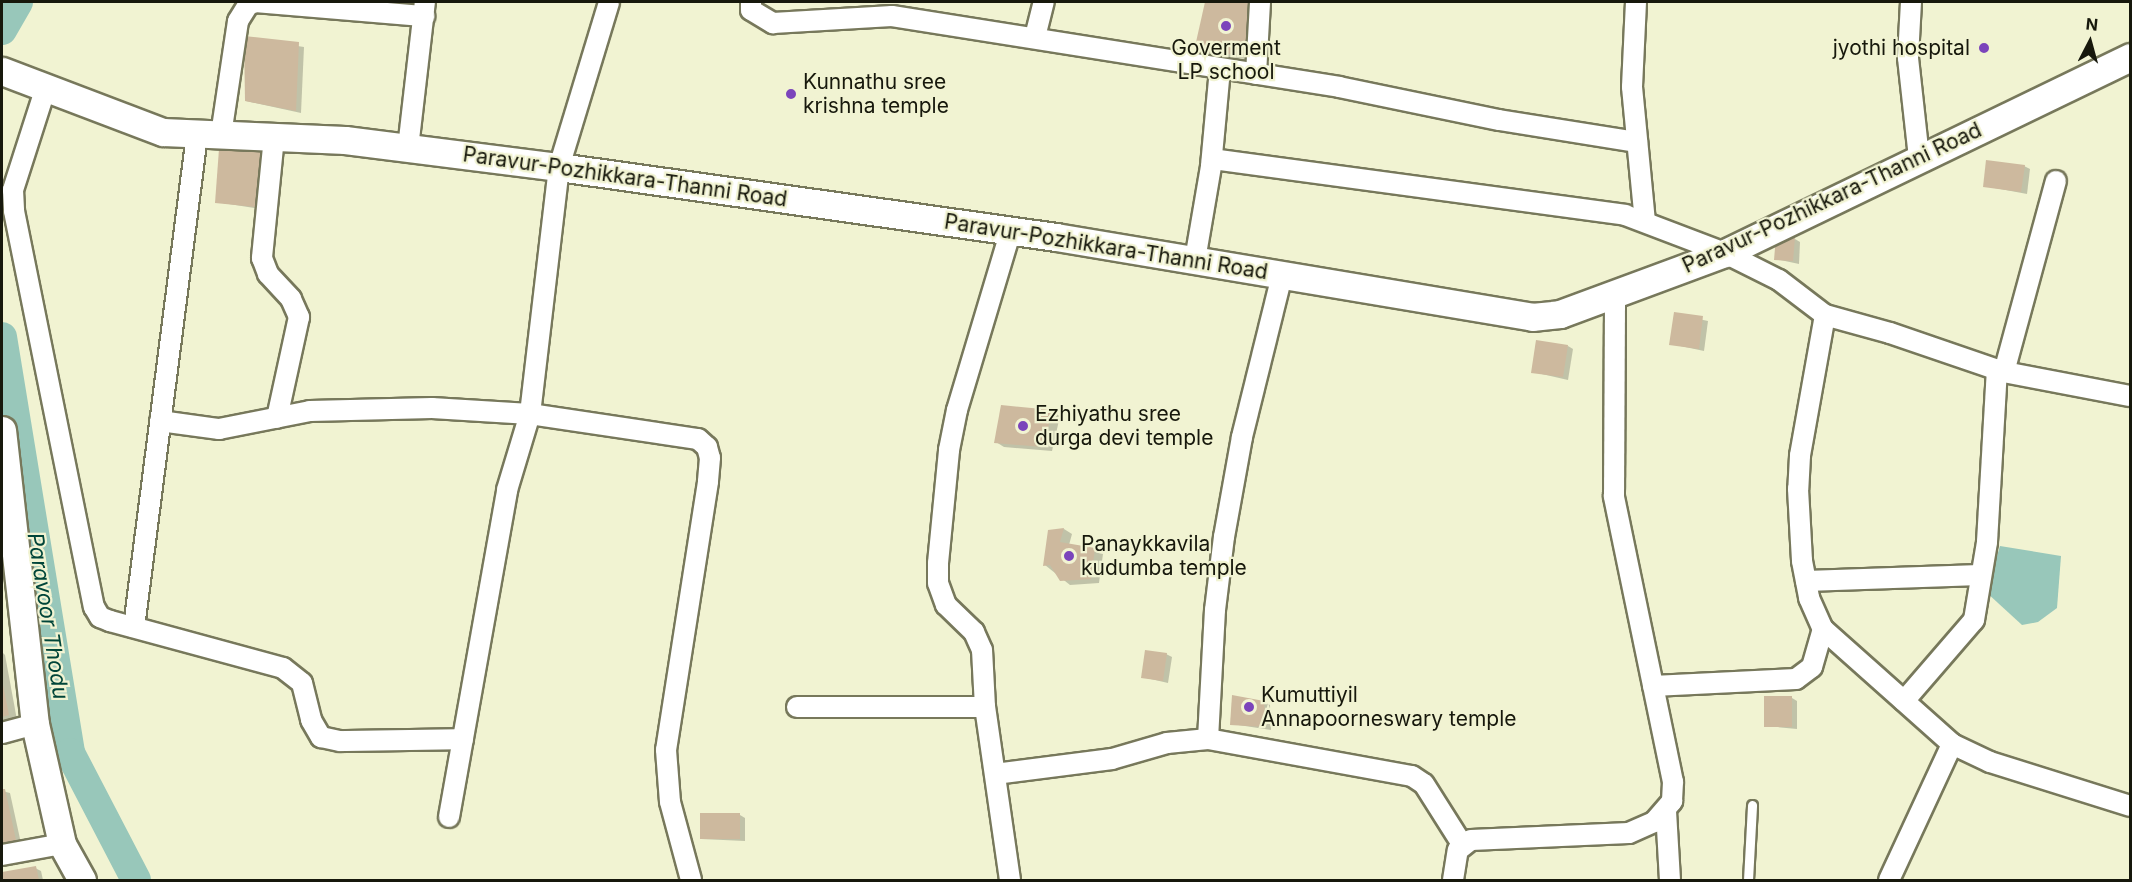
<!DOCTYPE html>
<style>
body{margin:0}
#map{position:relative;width:2132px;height:882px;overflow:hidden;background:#f1f3d2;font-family:Inter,sans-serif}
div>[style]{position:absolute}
.water>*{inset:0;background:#98c7ba}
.shadow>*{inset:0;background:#0003}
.river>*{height:30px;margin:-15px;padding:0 15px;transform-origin:15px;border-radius:15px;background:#98c7ba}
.building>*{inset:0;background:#cdb99e}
.roads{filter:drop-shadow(2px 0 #77785b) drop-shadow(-2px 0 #77785b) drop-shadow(0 2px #77785b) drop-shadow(0 -2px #77785b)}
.service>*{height:9px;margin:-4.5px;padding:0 4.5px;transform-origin:4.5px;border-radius:4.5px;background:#fff}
.minor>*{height:20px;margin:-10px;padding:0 10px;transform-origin:10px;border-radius:10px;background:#fff}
.secondary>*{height:27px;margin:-13.5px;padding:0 13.5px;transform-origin:13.5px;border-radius:13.5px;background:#fff}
.dots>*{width:16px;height:16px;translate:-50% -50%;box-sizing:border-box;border:3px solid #f1f3d2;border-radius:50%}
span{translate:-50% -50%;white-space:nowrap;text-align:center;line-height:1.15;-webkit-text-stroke:4.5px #f1f3d2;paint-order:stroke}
.poi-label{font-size:21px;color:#17180c}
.right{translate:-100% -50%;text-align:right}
.left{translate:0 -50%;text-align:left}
.street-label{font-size:21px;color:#17180c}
.water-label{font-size:22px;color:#004539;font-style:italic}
.frame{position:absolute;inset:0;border:3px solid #17180c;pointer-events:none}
.north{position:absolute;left:2060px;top:12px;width:60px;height:60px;-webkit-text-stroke:4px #f1f3d2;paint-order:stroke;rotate:6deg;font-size:16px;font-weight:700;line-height:24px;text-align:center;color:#17180c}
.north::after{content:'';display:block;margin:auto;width:21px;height:27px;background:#17180c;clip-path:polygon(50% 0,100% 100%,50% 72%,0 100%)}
</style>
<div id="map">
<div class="water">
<i style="clip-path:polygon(2000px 546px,2061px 556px,2057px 608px,2038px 622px,2022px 625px,1986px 592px)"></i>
</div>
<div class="shadow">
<i style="clip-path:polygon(1207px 2px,1255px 2px,1258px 60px,1204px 55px,1195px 50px)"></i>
<i style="clip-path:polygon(245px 38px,304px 47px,301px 113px,246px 101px)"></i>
<i style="clip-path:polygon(264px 146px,261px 209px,216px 202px)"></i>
<i style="clip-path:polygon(2024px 166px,2030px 169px,2027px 194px,1984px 186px)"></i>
<i style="clip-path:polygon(1795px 239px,1800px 242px,1799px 264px,1776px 259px)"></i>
<i style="clip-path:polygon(1675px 314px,1708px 321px,1704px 351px,1671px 344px)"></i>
<i style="clip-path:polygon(1568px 346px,1573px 349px,1568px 380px,1533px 372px)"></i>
<i style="clip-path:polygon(1051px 411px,1060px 416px,1052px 451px,1004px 447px,996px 442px)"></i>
<i style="clip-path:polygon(1064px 529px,1072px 534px,1069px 545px,1103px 554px,1099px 583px,1070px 585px,1045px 565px,1050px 532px)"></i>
<i style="clip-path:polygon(2px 652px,5px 655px,17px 720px,2px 722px)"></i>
<i style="clip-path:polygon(1166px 654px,1172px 657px,1168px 683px,1142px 677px)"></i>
<i style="clip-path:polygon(1792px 698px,1797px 701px,1797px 729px,1766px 726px)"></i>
<i style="clip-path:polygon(1264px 702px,1270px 705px,1271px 730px,1232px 724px)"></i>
<i style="clip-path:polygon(2px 791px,10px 793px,22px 848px,2px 849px)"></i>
<i style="clip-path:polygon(740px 815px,745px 818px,745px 841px,701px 839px)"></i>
<i style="clip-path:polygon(35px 868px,41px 871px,43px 880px,2px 880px,2px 873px)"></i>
</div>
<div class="river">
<i style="left:2px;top:30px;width:32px;rotate:-60deg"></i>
<i style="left:2px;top:337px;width:422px;rotate:80.7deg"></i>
<i style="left:70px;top:753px;width:143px;rotate:62.5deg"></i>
</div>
<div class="building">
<i style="clip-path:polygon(1205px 2px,1253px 2px,1250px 56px,1194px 51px)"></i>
<i style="clip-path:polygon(244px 36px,299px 42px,296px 111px,245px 101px)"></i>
<i style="clip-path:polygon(264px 145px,256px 207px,215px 203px,219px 149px)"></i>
<i style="clip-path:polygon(1986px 160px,2025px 165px,2021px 192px,1983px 187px)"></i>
<i style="clip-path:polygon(1776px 236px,1795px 237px,1793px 261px,1774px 260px)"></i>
<i style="clip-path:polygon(1674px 312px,1703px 316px,1699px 349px,1669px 345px)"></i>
<i style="clip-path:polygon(1536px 340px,1568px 345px,1563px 377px,1531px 373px)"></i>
<i style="clip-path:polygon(1001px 405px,1052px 410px,1044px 447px,994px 443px)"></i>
<i style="clip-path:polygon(1064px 528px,1060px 542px,1095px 548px,1091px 579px,1060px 581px,1050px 565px,1043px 566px,1048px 530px)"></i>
<i style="clip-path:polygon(1145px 650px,1167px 653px,1163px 681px,1141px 678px)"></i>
<i style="clip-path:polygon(2px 680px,9px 715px,2px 717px)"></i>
<i style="clip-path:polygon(1232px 695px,1264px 701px,1266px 727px,1230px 725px)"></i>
<i style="clip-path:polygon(1764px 696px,1792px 696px,1792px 727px,1764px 727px)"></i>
<i style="clip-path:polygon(2px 789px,5px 789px,17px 845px,2px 847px)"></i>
<i style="clip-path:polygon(700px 813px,740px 813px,740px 839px,700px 839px)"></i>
<i style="clip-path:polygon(36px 866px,39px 880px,2px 880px,2px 872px)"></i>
</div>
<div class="roads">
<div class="service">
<i style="left:1748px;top:880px;width:75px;rotate:-86.9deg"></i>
</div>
<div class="minor">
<i style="left:751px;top:2px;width:8px;rotate:90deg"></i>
<i style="left:751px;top:10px;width:26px;rotate:31deg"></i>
<i style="left:773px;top:23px;width:119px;rotate:-3.4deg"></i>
<i style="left:892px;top:16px;width:453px;rotate:9deg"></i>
<i style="left:1339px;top:87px;width:163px;rotate:11.7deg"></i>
<i style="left:1499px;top:120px;width:140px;rotate:9.1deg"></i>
<i style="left:1636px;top:2px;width:85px;rotate:92.7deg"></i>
<i style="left:1632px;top:87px;width:135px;rotate:84.5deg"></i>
<i style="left:1911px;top:2px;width:56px;rotate:93.1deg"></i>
<i style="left:1908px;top:58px;width:101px;rotate:83.7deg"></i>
<i style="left:1035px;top:37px;width:36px;rotate:-76deg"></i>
<i style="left:1256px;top:74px;width:72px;rotate:-86.8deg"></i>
<i style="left:46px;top:87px;width:108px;rotate:107.8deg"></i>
<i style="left:13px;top:190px;width:21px;rotate:87deg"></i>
<i style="left:14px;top:211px;width:404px;rotate:78.6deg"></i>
<i style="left:94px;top:607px;width:12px;rotate:59deg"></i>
<i style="left:100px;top:617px;width:11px;rotate:22deg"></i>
<i style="left:110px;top:621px;width:179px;rotate:15.2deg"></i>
<i style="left:283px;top:668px;width:24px;rotate:38deg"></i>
<i style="left:302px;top:683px;width:38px;rotate:76deg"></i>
<i style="left:311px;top:720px;width:20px;rotate:60deg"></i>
<i style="left:321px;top:737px;width:19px;rotate:12deg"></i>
<i style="left:340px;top:741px;width:123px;rotate:-0.9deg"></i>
<i style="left:221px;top:135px;width:115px;rotate:-81.5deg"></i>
<i style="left:238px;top:21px;width:19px;rotate:-58deg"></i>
<i style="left:248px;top:5px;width:9px;rotate:-21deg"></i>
<i style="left:256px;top:2px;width:169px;rotate:4.8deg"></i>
<i style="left:274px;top:137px;width:122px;rotate:95.7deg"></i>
<i style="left:262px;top:258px;width:17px;rotate:69deg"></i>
<i style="left:268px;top:274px;width:34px;rotate:47deg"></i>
<i style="left:291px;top:299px;width:20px;rotate:66deg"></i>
<i style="left:299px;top:317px;width:103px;rotate:102.3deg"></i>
<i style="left:408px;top:148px;width:147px;rotate:-83.4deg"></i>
<i style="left:1212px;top:159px;width:417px;rotate:7.7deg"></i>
<i style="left:1625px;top:215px;width:107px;rotate:20.8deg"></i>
<i style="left:1725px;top:253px;width:60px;rotate:26.6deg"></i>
<i style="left:1779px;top:280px;width:58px;rotate:37.3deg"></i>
<i style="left:1825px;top:315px;width:143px;rotate:100.1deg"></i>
<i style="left:1800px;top:456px;width:33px;rotate:93deg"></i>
<i style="left:1798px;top:489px;width:72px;rotate:86.8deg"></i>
<i style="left:1802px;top:561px;width:38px;rotate:79deg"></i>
<i style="left:1809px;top:598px;width:34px;rotate:66deg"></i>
<i style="left:1823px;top:629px;width:173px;rotate:41.7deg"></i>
<i style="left:1952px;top:744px;width:42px;rotate:25.3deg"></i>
<i style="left:1990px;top:762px;width:147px;rotate:17.4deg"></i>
<i style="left:1195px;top:260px;width:95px;rotate:-80.3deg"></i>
<i style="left:1211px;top:166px;width:97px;rotate:-84.7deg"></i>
<i style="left:1825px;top:315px;width:67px;rotate:15.5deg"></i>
<i style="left:1890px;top:333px;width:120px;rotate:18.9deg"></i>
<i style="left:2004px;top:372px;width:128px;rotate:10.8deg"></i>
<i style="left:2004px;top:372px;width:198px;rotate:-74.8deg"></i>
<i style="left:160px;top:421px;width:60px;rotate:7.7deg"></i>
<i style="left:219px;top:429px;width:93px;rotate:-11.2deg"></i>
<i style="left:310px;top:411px;width:122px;rotate:-1.4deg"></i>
<i style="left:432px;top:408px;width:98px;rotate:3.5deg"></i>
<i style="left:530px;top:414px;width:170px;rotate:8.5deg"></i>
<i style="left:698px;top:439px;width:12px;rotate:42deg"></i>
<i style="left:707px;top:447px;width:11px;rotate:75deg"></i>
<i style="left:710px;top:458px;width:24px;rotate:95deg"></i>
<i style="left:708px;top:482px;width:271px;rotate:98.9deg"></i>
<i style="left:666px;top:750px;width:52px;rotate:85.6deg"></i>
<i style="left:670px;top:802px;width:81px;rotate:74.9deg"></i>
<i style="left:1806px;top:581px;width:174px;rotate:-2deg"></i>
<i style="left:134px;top:627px;width:497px;rotate:-82.7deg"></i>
<i style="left:1653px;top:686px;width:143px;rotate:-2.8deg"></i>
<i style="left:1796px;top:679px;width:20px;rotate:-37deg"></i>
<i style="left:1812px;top:667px;width:40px;rotate:-74deg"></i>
<i style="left:1904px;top:701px;width:107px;rotate:-49.2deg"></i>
<i style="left:1974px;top:620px;width:79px;rotate:-80.5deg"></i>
<i style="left:1987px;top:542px;width:172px;rotate:-86.7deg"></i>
<i style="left:797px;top:707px;width:188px"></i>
<i style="left:2px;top:733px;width:34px;rotate:-15deg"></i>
<i style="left:1208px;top:739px;width:129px;rotate:-86.9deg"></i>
<i style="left:1215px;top:610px;width:74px;rotate:-83deg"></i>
<i style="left:1224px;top:537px;width:102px;rotate:-79.8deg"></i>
<i style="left:1242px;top:437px;width:167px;rotate:-76.1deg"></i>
<i style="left:995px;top:774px;width:118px;rotate:-7.3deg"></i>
<i style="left:1112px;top:759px;width:57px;rotate:-16.2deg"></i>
<i style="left:1167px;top:743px;width:41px;rotate:-5.6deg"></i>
<i style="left:1208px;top:739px;width:207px;rotate:10.3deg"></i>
<i style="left:1412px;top:776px;width:14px;rotate:34deg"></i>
<i style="left:1424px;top:784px;width:71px;rotate:57.7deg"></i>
<i style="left:1666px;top:811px;width:69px;rotate:86.7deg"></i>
<i style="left:449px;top:817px;width:332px;rotate:-79.9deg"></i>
<i style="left:507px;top:490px;width:79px;rotate:-73.2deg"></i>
<i style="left:530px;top:414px;width:249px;rotate:-83.3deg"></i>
<i style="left:559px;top:167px;width:172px;rotate:-73.1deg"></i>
<i style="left:2px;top:855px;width:61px;rotate:-10.4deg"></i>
<i style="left:1010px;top:880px;width:175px;rotate:-98.2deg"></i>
<i style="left:985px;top:707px;width:57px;rotate:-93deg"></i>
<i style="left:982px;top:650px;width:20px;rotate:-114deg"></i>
<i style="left:974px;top:632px;width:39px;rotate:-136deg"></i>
<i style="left:946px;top:605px;width:23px;rotate:-110deg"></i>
<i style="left:938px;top:583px;width:20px;rotate:-90deg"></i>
<i style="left:938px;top:563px;width:114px;rotate:-84.4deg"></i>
<i style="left:949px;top:450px;width:41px;rotate:-78.7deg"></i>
<i style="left:957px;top:410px;width:188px;rotate:-73.3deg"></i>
<i style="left:1453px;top:880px;width:30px;rotate:-81deg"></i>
<i style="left:1458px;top:850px;width:16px;rotate:-38deg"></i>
<i style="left:1471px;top:840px;width:158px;rotate:-2.5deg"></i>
<i style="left:1629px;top:833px;width:27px;rotate:-24deg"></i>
<i style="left:1654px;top:822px;width:28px;rotate:-49deg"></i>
<i style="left:1672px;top:801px;width:19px;rotate:-87deg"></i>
<i style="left:1673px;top:782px;width:292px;rotate:-101.7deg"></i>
<i style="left:1614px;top:496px;width:203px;rotate:-89.7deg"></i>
<i style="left:1889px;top:880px;width:150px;rotate:-65.1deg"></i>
</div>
<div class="secondary">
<i style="left:2px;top:71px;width:172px;rotate:20.8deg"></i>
<i style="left:163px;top:132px;width:182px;rotate:2.5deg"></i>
<i style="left:345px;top:140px;width:216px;rotate:7.2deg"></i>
<i style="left:559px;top:167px;width:502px;rotate:8.02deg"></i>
<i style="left:1056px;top:237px;width:483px;rotate:9.5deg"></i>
<i style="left:1532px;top:317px;width:28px;rotate:-6deg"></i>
<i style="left:1560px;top:314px;width:176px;rotate:-20.3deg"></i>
<i style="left:1725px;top:253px;width:450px;rotate:-25.8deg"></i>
<i style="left:2px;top:430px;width:296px;rotate:83.6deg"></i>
<i style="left:35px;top:724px;width:123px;rotate:77.3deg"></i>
<i style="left:62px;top:844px;width:41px;rotate:60.9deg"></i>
</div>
</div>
<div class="dots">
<i style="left:1226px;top:26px;background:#7b44bb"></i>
<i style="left:1984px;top:48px;background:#7b44bb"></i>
<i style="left:791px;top:94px;background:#7b44bb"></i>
<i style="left:1023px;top:426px;background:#7b44bb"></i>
<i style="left:1069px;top:556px;background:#7b44bb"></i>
<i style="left:1249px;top:707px;background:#7b44bb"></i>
</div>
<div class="poi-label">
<span style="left:1226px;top:60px">Goverment<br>LP school</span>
<span class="right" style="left:1970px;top:48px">jyothi hospital</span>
<span class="left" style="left:803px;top:94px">Kunnathu sree<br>krishna temple</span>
<span class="left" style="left:1035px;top:426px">Ezhiyathu sree<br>durga devi temple</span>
<span class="left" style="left:1081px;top:556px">Panaykkavila<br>kudumba temple</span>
<span class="left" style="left:1261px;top:707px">Kumuttiyil<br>Annapoorneswary temple</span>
</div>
<div class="street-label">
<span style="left:625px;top:177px;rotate:8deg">Paravur-Pozhikkara-Thanni Road</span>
<span style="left:1832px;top:198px;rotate:-25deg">Paravur-Pozhikkara-Thanni Road</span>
<span style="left:1106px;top:247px;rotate:9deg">Paravur-Pozhikkara-Thanni Road</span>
</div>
<div class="water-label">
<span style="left:48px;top:616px;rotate:81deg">Paravoor Thodu</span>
</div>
<div class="frame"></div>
<div class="north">N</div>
</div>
